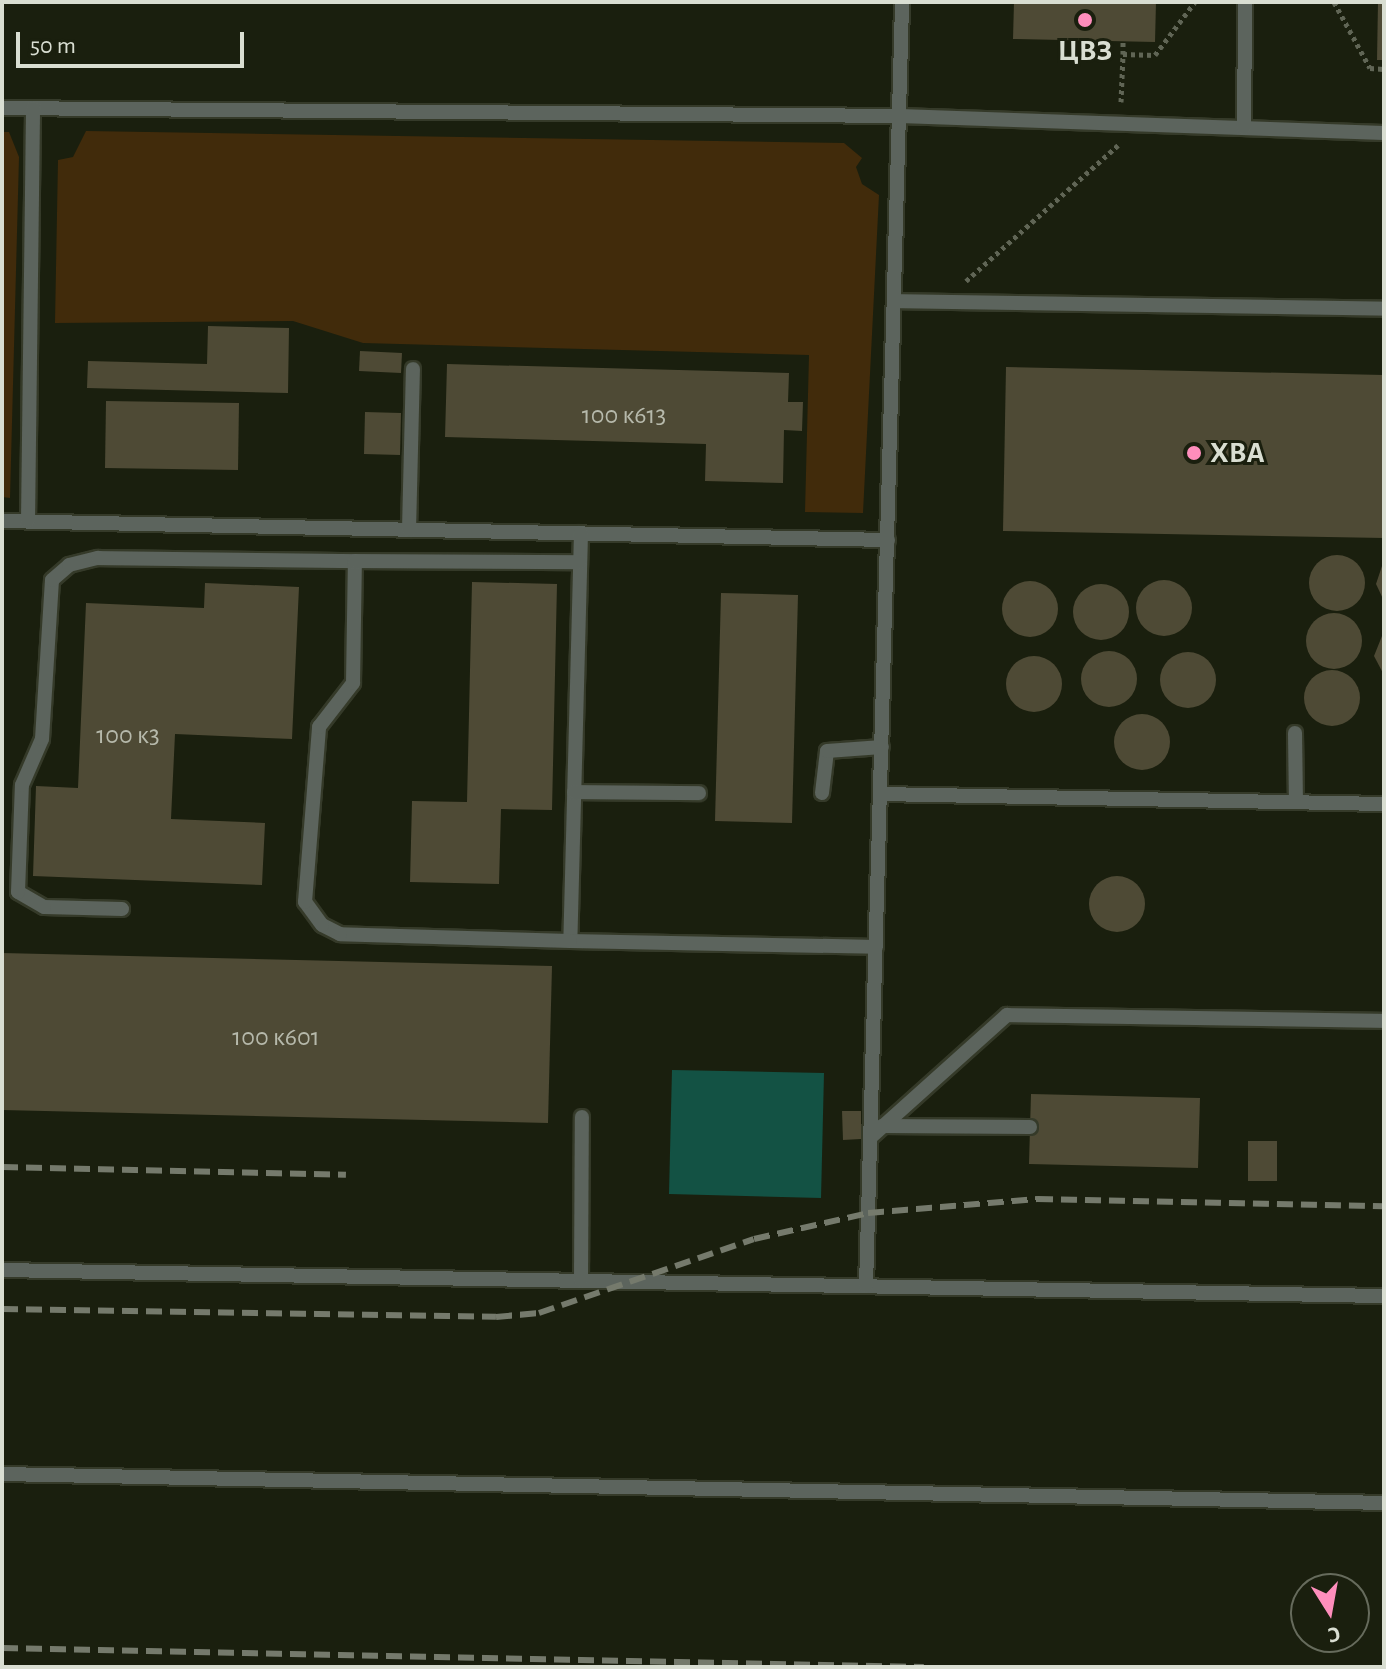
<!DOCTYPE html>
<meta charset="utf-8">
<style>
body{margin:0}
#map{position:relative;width:1386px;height:1669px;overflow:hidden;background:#1a1f0e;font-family:"Alegreya Sans",sans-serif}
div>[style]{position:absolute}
.green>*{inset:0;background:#412b0b}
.water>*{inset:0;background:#135244}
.building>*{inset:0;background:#4e4a35}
.round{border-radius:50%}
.path>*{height:5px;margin-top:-2.5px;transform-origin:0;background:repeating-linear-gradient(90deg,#606555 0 4px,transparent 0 8px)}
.roads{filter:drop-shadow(2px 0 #353a29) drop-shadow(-2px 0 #353a29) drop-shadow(0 2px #353a29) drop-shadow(0 -2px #353a29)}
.service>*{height:14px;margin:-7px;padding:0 7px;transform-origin:7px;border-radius:7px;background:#5c645d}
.rail>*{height:6px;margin-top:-3px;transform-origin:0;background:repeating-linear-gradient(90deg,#757a6c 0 16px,transparent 0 24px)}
.dots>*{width:22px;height:22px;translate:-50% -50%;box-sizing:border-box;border:4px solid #1a1f0e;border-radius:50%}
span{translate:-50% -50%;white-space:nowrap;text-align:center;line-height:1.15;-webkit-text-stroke:6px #1a1f0e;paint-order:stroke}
.number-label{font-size:26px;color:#b6b9ab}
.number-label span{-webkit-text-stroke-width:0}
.poi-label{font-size:30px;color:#d9ded2;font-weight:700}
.left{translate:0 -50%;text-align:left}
.frame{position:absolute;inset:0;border:4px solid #d9ded2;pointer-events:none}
.north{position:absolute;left:1290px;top:1573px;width:80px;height:80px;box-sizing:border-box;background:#1a1f0e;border:2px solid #666b5c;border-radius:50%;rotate:169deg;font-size:22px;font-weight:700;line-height:32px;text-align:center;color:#d9ded2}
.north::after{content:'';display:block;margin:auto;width:28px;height:36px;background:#fe8ebc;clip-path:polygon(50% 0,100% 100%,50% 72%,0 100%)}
.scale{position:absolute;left:16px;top:32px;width:228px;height:36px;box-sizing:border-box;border:4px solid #d9ded2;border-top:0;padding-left:10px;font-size:24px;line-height:28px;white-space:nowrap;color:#d9ded2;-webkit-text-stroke:6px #1a1f0e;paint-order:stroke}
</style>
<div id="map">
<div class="green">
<i style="clip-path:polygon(86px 131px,844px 143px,862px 158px,856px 167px,862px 184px,879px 195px,863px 513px,805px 512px,809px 355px,363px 343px,293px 321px,55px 323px,58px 160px,73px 157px)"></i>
<i style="clip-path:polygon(2px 132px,9px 132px,19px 157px,10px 498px,2px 497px)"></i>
</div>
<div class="water">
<i style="clip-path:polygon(672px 1070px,824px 1073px,821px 1198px,669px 1194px)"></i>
</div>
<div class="building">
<i style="clip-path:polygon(1014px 2px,1156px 2px,1155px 42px,1013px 39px)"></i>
<i style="clip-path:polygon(1378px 2px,1384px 2px,1384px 60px,1377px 60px)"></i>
<i style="clip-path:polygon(208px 326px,289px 328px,288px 393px,87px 388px,88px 361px,207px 364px)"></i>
<i style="clip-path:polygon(360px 351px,402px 353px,401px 373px,359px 371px)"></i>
<i style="clip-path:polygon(447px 364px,789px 373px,788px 402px,803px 402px,802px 431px,784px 430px,783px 483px,705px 481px,706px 444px,445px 437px)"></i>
<i style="clip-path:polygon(1006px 367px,1384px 375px,1384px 538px,1003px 531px)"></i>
<i style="clip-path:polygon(106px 401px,239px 403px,238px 470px,105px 468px)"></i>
<i style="clip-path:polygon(365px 412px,401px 413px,400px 455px,364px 454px)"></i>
<i class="round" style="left:1309px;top:555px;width:56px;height:56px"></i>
<i style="clip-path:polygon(1384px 560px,1384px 601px,1376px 584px)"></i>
<i class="round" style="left:1136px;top:580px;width:56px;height:56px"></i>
<i class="round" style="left:1002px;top:581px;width:56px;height:56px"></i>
<i style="clip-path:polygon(472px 582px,557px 584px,552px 810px,501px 809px,499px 884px,410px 882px,412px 801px,467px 802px)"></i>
<i style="clip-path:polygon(205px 583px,299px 587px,292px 739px,175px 734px,171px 819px,265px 823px,262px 885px,33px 876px,36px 786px,78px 788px,86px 603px,204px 608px)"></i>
<i class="round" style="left:1073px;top:584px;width:56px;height:56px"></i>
<i style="clip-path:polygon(721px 593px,798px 595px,792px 823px,715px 821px)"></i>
<i class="round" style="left:1306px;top:613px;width:56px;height:56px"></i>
<i style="clip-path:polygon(1384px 631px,1384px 675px,1374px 656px)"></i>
<i class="round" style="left:1081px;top:651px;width:56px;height:56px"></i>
<i class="round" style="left:1160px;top:652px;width:56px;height:56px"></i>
<i class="round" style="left:1006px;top:656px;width:56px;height:56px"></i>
<i class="round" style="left:1304px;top:670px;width:56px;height:56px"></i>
<i class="round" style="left:1114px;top:714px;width:56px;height:56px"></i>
<i class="round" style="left:1089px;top:876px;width:56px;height:56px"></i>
<i style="clip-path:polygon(2px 953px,552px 966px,548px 1123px,2px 1110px)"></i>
<i style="clip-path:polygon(1031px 1094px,1200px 1098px,1198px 1168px,1029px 1164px)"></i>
<i style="clip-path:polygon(842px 1111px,861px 1111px,861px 1139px,843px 1140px)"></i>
<i style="clip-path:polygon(1248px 1141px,1277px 1141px,1277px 1181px,1248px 1181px)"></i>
</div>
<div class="path">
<i style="left:1334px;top:2px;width:75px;rotate:61.4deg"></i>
<i style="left:1370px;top:68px;width:14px;rotate:4deg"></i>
<i style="left:1123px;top:54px;width:13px;rotate:-90deg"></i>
<i style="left:1121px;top:102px;width:48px;rotate:-87.6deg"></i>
<i style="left:1123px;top:54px;width:32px;rotate:2deg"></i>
<i style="left:1155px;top:55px;width:66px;rotate:-53deg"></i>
<i style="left:966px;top:281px;width:204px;rotate:-41.8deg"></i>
</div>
<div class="roads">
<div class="service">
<i style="left:2px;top:108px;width:898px;rotate:0.51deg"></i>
<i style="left:900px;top:116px;width:484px;rotate:2deg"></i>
<i style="left:1244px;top:128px;width:126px;rotate:-89.5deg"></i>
<i style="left:894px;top:301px;width:490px;rotate:0.9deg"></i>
<i style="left:2px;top:521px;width:886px;rotate:1.23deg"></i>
<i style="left:28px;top:521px;width:413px;rotate:-89.3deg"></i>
<i style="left:409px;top:530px;width:161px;rotate:-88.6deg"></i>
<i style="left:581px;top:533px;width:408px;rotate:91.5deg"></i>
<i style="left:570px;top:941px;width:306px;rotate:1.1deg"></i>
<i style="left:1295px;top:733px;width:69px;rotate:89.2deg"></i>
<i style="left:574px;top:792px;width:125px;rotate:0.5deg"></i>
<i style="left:822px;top:793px;width:42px;rotate:-83.2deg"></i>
<i style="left:827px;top:751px;width:55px;rotate:-4.2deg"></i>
<i style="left:881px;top:794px;width:503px;rotate:1.14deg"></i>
<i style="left:122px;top:909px;width:78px;rotate:-178.5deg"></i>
<i style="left:44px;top:907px;width:30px;rotate:-150deg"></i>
<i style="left:18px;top:892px;width:107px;rotate:-87.9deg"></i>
<i style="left:22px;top:785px;width:50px;rotate:-66.5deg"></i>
<i style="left:42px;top:739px;width:159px;rotate:-86.4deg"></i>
<i style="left:52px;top:580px;width:23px;rotate:-41deg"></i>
<i style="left:69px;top:565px;width:30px;rotate:-14deg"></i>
<i style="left:98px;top:558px;width:257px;rotate:0.7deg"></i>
<i style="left:570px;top:941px;width:230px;rotate:-178.3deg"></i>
<i style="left:340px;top:934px;width:20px;rotate:-153deg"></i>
<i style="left:322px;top:925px;width:29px;rotate:-126deg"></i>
<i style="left:305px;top:902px;width:176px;rotate:-85.4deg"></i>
<i style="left:319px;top:727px;width:56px;rotate:-52.3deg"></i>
<i style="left:353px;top:683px;width:122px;rotate:-89.1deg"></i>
<i style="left:355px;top:561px;width:225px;rotate:0.3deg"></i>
<i style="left:882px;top:1126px;width:148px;rotate:0.4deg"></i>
<i style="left:871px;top:1137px;width:183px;rotate:-41.9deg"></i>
<i style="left:1007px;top:1015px;width:377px;rotate:0.9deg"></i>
<i style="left:2px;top:1270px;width:1382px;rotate:1.08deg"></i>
<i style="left:581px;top:1281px;width:164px;rotate:-89.7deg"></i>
<i style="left:866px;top:1286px;width:1285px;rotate:-88.39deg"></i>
<i style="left:2px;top:1474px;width:1382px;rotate:1.2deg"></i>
</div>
</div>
<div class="rail">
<i style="left:2px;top:1167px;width:344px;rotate:1.3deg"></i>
<i style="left:2px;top:1309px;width:494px;rotate:0.9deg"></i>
<i style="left:496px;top:1317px;width:43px;rotate:-5.3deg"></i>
<i style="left:539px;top:1313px;width:227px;rotate:-19deg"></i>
<i style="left:754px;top:1239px;width:117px;rotate:-12.8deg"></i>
<i style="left:868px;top:1213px;width:170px;rotate:-4.7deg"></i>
<i style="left:1037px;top:1199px;width:347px;rotate:1.2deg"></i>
<i style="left:2px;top:1648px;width:922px;rotate:1.18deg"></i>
</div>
<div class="dots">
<i style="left:1085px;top:20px;background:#fe8ebc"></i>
<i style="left:1194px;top:453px;background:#fe8ebc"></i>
</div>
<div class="number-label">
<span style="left:624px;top:416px">100 к613</span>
<span style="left:128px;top:736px">100 к3</span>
<span style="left:276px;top:1038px">100 к601</span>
</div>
<div class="poi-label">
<span style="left:1085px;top:51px">ЦВЗ</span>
<span class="left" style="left:1210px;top:453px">ХВА</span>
</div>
<div class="frame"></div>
<div class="north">С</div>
<div class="scale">50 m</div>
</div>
